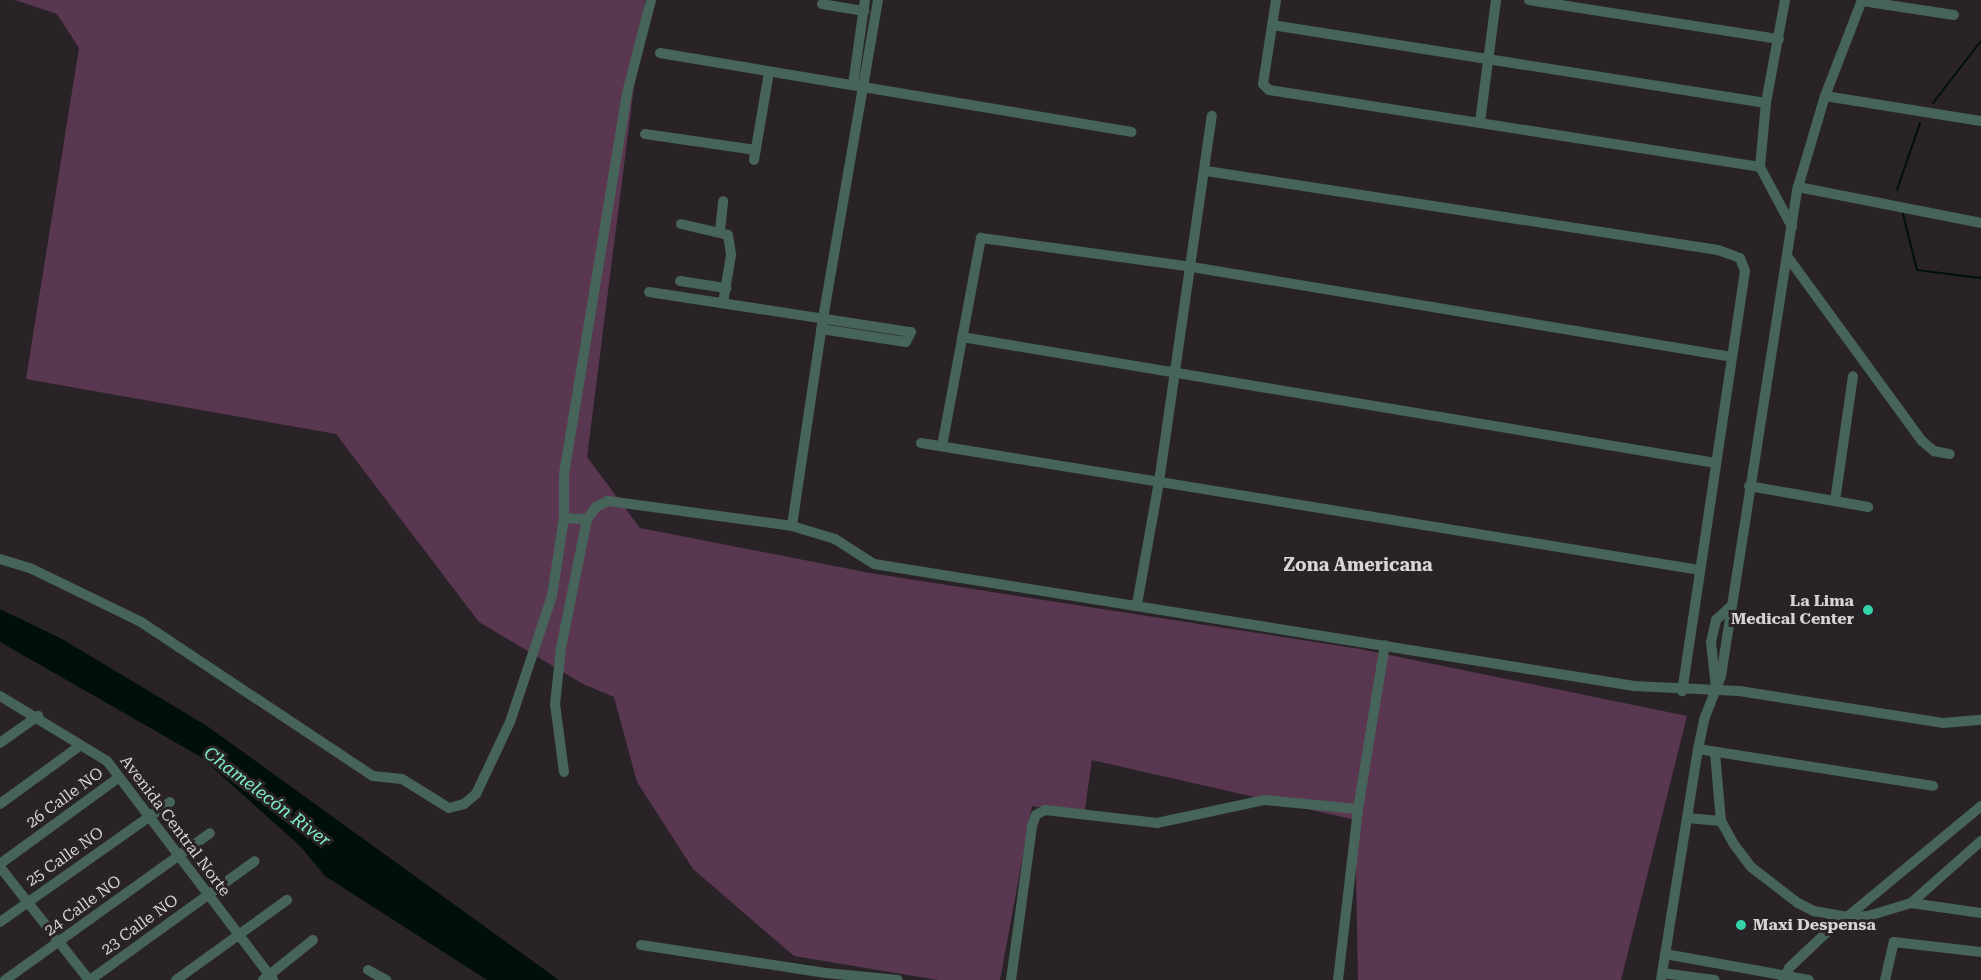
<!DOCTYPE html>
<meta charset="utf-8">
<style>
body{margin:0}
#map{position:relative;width:1981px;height:980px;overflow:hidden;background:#292327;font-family:"Roboto Serif",serif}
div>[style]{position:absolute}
.green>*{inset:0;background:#5a3751}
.water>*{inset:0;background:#001009}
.stream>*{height:2px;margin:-1px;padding:0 1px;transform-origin:1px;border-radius:1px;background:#001009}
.minor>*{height:10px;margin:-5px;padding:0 5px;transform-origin:5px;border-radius:5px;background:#466459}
.dots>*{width:16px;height:16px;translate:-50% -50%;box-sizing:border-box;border:3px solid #292327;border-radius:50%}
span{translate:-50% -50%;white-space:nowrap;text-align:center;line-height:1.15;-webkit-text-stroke:6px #292327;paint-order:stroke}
.poi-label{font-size:16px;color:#d7d3d5;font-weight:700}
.right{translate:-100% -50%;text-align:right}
.left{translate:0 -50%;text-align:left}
.street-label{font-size:16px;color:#d7d3d5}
.neighbourhood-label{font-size:18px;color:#dbd4d9;font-weight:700}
.water-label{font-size:18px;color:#7ef0c9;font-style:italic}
</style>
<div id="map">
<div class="green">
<i style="clip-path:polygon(15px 0,645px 0,587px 457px,640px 528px,870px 573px,1360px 649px,1687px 716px,1621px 980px,1358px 980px,1355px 820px,1092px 760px,1084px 815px,1032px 806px,1000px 980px,938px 980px,794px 956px,693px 869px,637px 782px,614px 697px,583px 684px,479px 622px,336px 434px,26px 379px,79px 48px,57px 14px)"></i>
</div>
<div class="water">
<i style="clip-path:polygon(0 609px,62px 639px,207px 726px,559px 980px,487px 980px,325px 876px,300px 846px,201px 757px,0 642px)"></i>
</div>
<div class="stream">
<i style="left:1933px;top:103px;width:78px;rotate:-52.3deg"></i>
<i style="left:1897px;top:190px;width:71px;rotate:-71.1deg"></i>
<i style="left:1903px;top:214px;width:58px;rotate:76deg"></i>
<i style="left:1917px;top:270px;width:64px;rotate:7.1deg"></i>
</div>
<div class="minor">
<i style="left:878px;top:0;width:323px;rotate:99.8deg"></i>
<i style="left:823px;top:318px;width:210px;rotate:98.5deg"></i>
<i style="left:792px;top:526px;width:45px;rotate:16.8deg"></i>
<i style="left:835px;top:539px;width:46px;rotate:32.7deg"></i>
<i style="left:874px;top:564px;width:770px;rotate:9.12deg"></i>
<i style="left:1634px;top:686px;width:105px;rotate:2.7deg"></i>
<i style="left:1739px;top:691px;width:206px;rotate:8.9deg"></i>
<i style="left:1943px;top:723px;width:38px;rotate:-5deg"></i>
<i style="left:1276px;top:0;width:85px;rotate:98.8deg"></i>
<i style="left:1263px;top:84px;width:8px;rotate:45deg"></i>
<i style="left:1269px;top:90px;width:497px;rotate:8.9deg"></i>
<i style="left:1529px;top:0;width:253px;rotate:8.9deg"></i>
<i style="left:1785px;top:0;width:105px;rotate:100.5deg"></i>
<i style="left:1766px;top:103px;width:64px;rotate:95.4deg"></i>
<i style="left:1760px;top:167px;width:68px;rotate:61.9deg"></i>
<i style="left:1862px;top:1px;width:93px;rotate:8.7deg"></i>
<i style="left:822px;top:4px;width:43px;rotate:9.5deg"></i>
<i style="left:1272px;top:25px;width:500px;rotate:8.97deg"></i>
<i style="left:660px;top:53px;width:478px;rotate:9.5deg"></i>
<i style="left:853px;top:85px;width:86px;rotate:-82deg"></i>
<i style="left:1825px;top:96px;width:158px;rotate:9.1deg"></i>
<i style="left:1480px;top:122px;width:123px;rotate:-82.5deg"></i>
<i style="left:645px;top:134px;width:112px;rotate:8.2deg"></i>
<i style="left:754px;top:160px;width:89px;rotate:-80.3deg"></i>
<i style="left:1206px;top:171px;width:518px;rotate:8.77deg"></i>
<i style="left:1718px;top:250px;width:23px;rotate:20deg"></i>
<i style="left:1740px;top:258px;width:14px;rotate:69deg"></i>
<i style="left:1745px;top:271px;width:425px;rotate:98.5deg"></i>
<i style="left:1798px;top:187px;width:187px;rotate:11.1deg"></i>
<i style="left:681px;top:224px;width:48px;rotate:13.2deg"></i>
<i style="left:728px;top:235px;width:20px;rotate:81deg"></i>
<i style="left:731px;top:255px;width:49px;rotate:99.5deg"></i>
<i style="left:720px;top:231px;width:30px;rotate:-84deg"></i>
<i style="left:1787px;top:256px;width:229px;rotate:53.9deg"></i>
<i style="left:1922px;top:441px;width:16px;rotate:40deg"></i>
<i style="left:1934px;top:451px;width:16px;rotate:11deg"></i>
<i style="left:680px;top:281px;width:47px;rotate:8.7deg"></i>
<i style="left:649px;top:292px;width:265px;rotate:8.7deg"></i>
<i style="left:911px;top:332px;width:11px;rotate:117deg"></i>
<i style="left:906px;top:342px;width:86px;rotate:-171.3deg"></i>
<i style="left:962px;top:337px;width:764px;rotate:9.49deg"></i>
<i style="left:921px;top:443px;width:788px;rotate:9.27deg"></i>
<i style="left:942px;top:446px;width:212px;rotate:-79.4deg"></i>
<i style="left:981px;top:238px;width:213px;rotate:7.8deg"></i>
<i style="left:1192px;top:267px;width:547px;rotate:9.46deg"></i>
<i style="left:1749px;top:486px;width:121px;rotate:10deg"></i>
<i style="left:1835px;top:501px;width:126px;rotate:-81.8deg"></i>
<i style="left:587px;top:519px;width:23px;rotate:-178deg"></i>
<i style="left:564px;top:518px;width:44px;rotate:-90deg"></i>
<i style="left:564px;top:474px;width:386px;rotate:-80.6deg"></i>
<i style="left:627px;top:93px;width:96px;rotate:-75.5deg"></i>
<i style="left:0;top:559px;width:31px;rotate:17deg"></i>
<i style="left:30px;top:568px;width:123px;rotate:25.9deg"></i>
<i style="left:141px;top:622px;width:278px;rotate:33.6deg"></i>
<i style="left:373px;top:776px;width:29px;rotate:6deg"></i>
<i style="left:402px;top:779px;width:55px;rotate:31.7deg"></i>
<i style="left:449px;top:808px;width:16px;rotate:-15deg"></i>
<i style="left:464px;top:804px;width:16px;rotate:-40deg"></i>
<i style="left:476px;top:794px;width:80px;rotate:-64.7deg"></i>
<i style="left:510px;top:722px;width:133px;rotate:-71.6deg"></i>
<i style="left:552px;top:596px;width:79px;rotate:-81.3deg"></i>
<i style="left:1137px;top:604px;width:124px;rotate:-79.8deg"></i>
<i style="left:1159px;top:482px;width:370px;rotate:-81.8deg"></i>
<i style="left:1716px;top:688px;width:46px;rotate:-96.2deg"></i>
<i style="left:1711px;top:642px;width:23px;rotate:-77deg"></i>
<i style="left:1716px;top:620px;width:19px;rotate:-43deg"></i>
<i style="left:0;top:696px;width:125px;rotate:31.3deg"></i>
<i style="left:107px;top:761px;width:275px;rotate:52.8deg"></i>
<i style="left:0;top:743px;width:47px;rotate:-35.4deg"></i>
<i style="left:1698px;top:749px;width:238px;rotate:8.9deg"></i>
<i style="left:1715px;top:753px;width:68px;rotate:85deg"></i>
<i style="left:1721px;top:821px;width:25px;rotate:61deg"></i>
<i style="left:1733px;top:843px;width:30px;rotate:53deg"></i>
<i style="left:1751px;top:867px;width:59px;rotate:37.5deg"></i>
<i style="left:1798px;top:903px;width:18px;rotate:27deg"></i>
<i style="left:1814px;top:911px;width:34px;rotate:10deg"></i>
<i style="left:1847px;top:917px;width:21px;rotate:-3deg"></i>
<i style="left:1868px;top:916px;width:45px;rotate:-16.8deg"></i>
<i style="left:1911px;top:903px;width:71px;rotate:8.1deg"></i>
<i style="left:564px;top:772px;width:69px;rotate:-97.5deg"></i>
<i style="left:555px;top:704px;width:56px;rotate:-83.9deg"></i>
<i style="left:561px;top:648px;width:132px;rotate:-78.6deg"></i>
<i style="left:587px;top:519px;width:15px;rotate:-53deg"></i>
<i style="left:596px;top:507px;width:13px;rotate:-27deg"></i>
<i style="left:608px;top:501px;width:186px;rotate:7.7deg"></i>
<i style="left:0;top:804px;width:100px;rotate:-36.1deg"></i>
<i style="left:1687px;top:818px;width:34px;rotate:5deg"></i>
<i style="left:0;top:864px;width:146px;rotate:-36.1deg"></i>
<i style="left:0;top:867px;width:144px;rotate:51.8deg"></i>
<i style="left:1911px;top:903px;width:94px;rotate:-41.5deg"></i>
<i style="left:1847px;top:917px;width:174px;rotate:-39.6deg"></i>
<i style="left:0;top:922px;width:208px;rotate:-35.2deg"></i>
<i style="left:641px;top:945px;width:187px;rotate:8.6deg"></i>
<i style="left:826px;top:973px;width:72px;rotate:5.6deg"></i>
<i style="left:1665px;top:954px;width:146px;rotate:10.2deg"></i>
<i style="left:368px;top:970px;width:21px;rotate:29deg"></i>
<i style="left:1662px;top:973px;width:53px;rotate:7.5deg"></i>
<i style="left:5px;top:980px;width:252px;rotate:-35.6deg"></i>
<i style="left:90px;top:980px;width:203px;rotate:-35.8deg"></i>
<i style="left:176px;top:980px;width:137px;rotate:-35.8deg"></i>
<i style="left:263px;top:980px;width:64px;rotate:-38.7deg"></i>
<i style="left:1011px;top:980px;width:155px;rotate:-82.2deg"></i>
<i style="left:1032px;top:826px;width:12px;rotate:-70deg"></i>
<i style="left:1036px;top:815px;width:10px;rotate:-29deg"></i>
<i style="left:1045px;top:810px;width:113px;rotate:6.6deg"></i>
<i style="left:1157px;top:823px;width:109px;rotate:-12.1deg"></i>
<i style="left:1264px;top:800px;width:94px;rotate:5.5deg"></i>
<i style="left:1338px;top:980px;width:172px;rotate:-83.3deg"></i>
<i style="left:1358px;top:809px;width:166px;rotate:-80.7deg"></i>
<i style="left:1661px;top:980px;width:234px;rotate:-80.9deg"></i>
<i style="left:1698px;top:749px;width:33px;rotate:-78deg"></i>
<i style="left:1705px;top:717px;width:44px;rotate:-68.7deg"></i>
<i style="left:1721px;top:676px;width:495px;rotate:-81.1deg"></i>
<i style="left:1798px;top:187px;width:95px;rotate:-73.5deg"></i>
<i style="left:1825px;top:96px;width:103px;rotate:-68.9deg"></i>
<i style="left:1783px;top:980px;width:13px;rotate:-63deg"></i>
<i style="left:1789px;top:968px;width:51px;rotate:-43.4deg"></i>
<i style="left:1826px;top:933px;width:17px;rotate:-66deg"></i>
<i style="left:1885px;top:980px;width:39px;rotate:-77deg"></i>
<i style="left:1894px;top:942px;width:88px;rotate:6.6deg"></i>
</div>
<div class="dots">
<i style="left:1868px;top:610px;background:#34d4a8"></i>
<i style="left:1741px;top:925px;background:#34d4a8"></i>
</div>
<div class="poi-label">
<span class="right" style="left:1854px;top:610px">La Lima<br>Medical Center</span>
<span class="left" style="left:1753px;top:925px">Maxi Despensa</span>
</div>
<div class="street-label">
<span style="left:65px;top:798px;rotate:-36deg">26 Calle NO</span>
<span style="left:175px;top:826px;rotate:53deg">Avenida Central Norte</span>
<span style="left:65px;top:857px;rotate:-35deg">25 Calle NO</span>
<span style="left:83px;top:906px;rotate:-36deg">24 Calle NO</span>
<span style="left:140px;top:925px;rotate:-36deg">23 Calle NO</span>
</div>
<div class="neighbourhood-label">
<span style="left:1358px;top:565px">Zona Americana</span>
</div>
<div class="water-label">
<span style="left:267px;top:797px;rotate:37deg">Chamelecón River</span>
</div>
</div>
